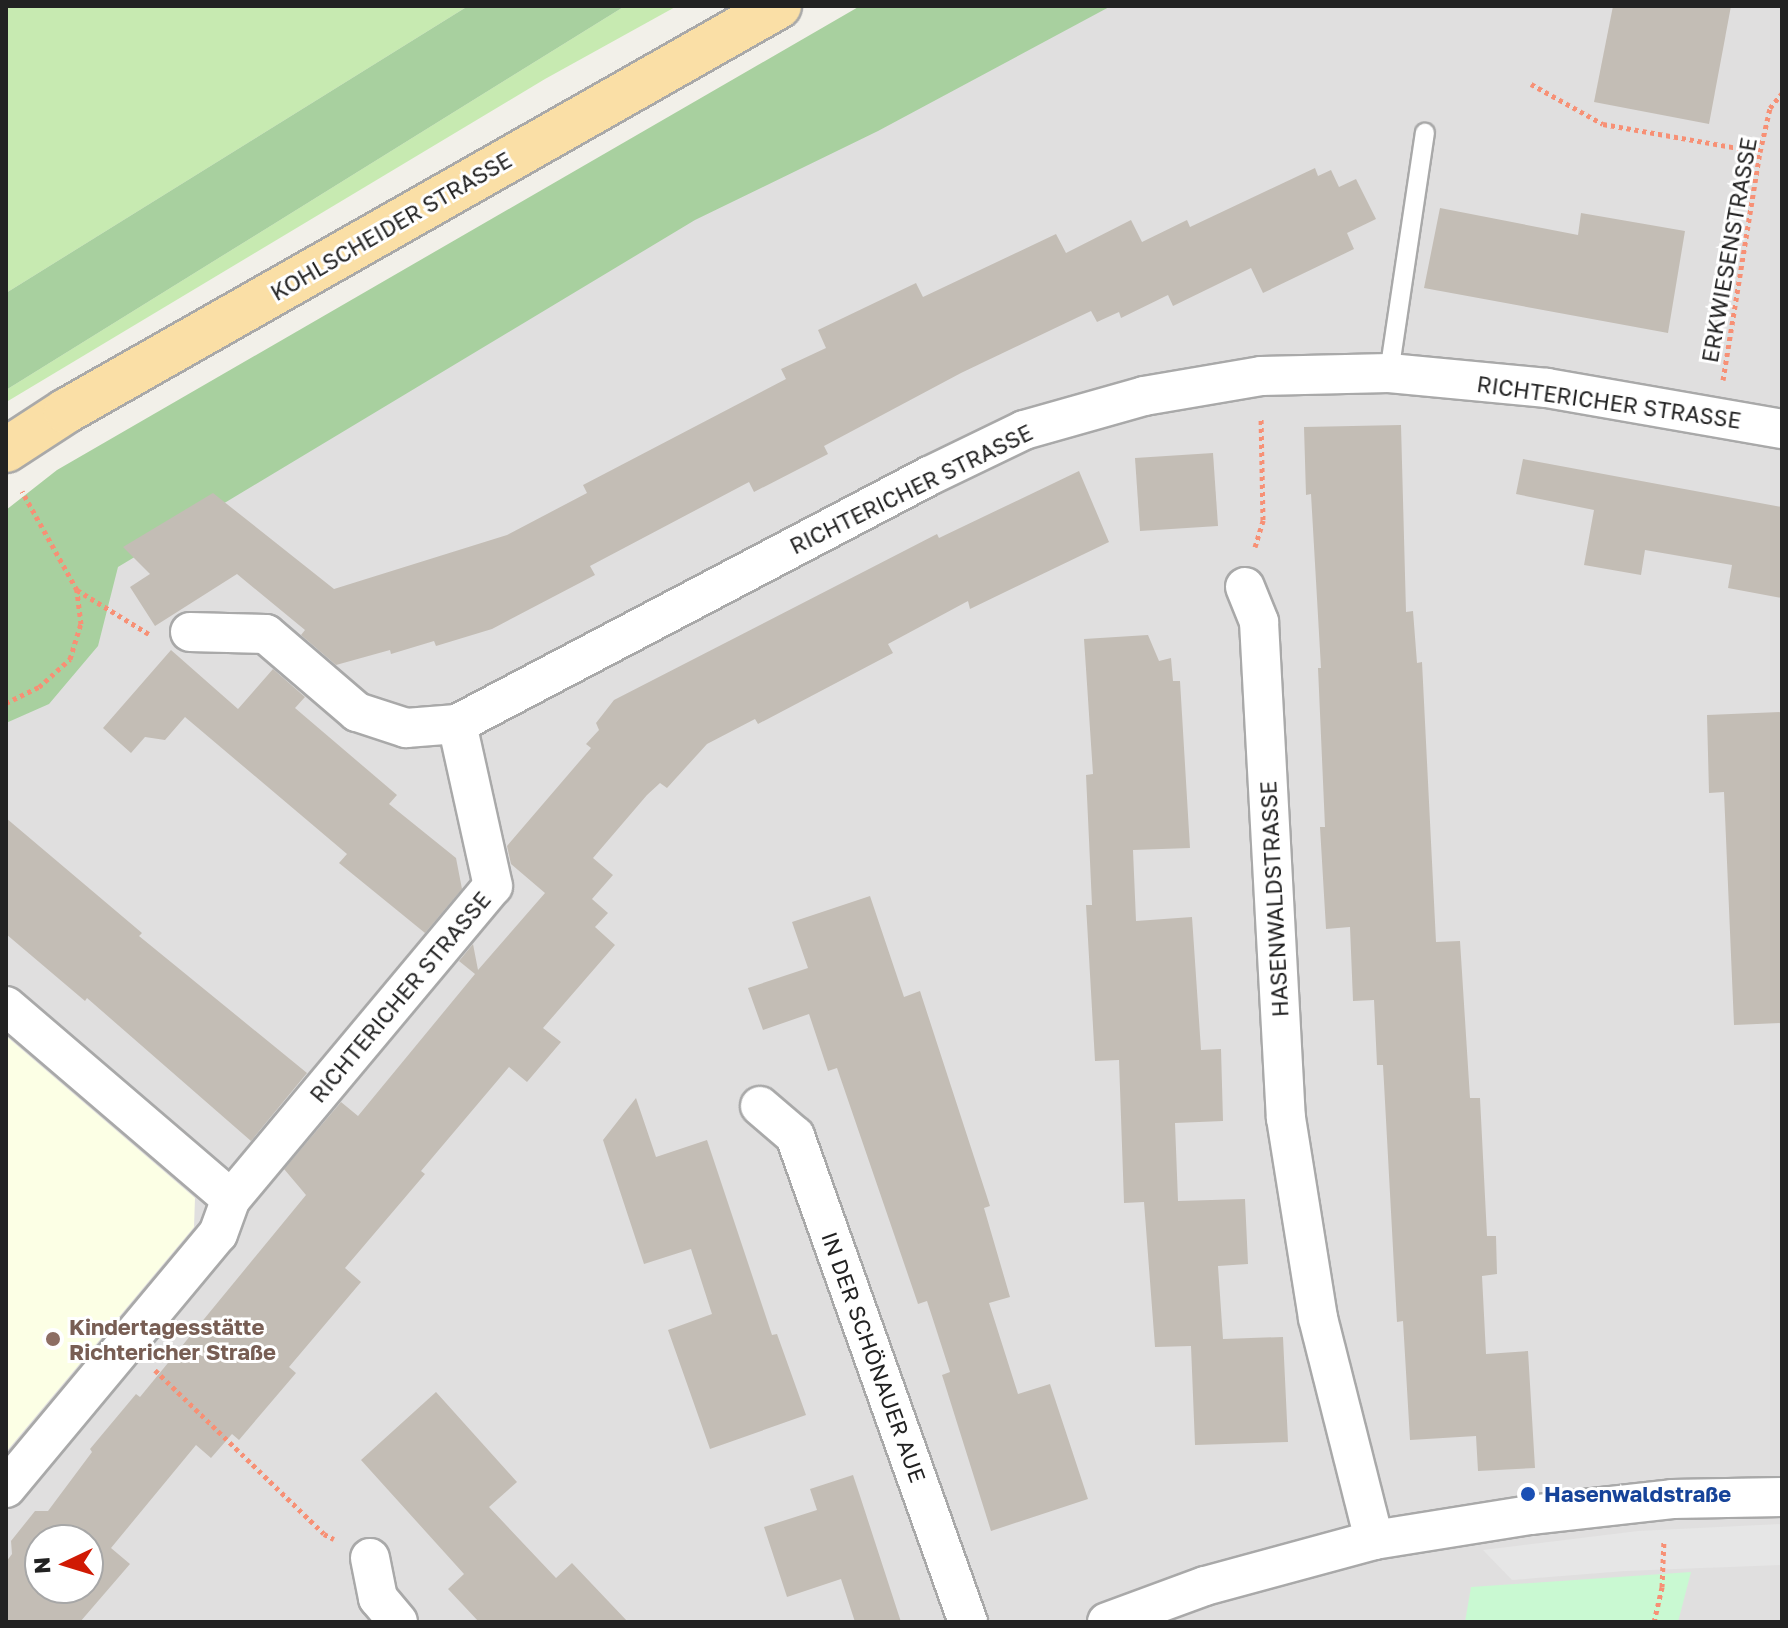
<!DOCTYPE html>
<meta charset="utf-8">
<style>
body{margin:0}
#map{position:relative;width:1788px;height:1628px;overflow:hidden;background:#f2f0e9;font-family:"Golos Text",sans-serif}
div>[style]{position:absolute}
.residential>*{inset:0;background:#e0dfdf}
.education>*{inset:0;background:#fcffe5}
.grass>*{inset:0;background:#c7eab1}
.forest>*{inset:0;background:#a8d09f}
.park>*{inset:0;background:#c9f9d2}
.parking>*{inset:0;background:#e6e6e6}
.building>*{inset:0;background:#c3bdb5}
.path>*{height:5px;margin-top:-2.5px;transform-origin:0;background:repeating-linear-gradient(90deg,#f79075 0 4px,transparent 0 8px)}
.roads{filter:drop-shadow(2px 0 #a9a9a9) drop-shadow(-2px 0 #a9a9a9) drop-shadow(0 2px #a9a9a9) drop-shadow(0 -2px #a9a9a9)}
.service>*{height:18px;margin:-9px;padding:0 9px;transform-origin:9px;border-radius:9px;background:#fff}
.minor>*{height:38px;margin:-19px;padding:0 19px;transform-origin:19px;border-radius:19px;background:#fff}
.primary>*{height:44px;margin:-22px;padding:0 22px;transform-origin:22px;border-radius:22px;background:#fadfa6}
.dots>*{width:22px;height:22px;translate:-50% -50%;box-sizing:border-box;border:4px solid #fff;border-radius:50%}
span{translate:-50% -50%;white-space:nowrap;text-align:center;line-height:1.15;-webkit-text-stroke:6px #fff;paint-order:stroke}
.street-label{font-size:22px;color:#222}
.education-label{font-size:22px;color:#785e54;font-weight:700}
.left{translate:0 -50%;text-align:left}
.transit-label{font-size:22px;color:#164399;font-weight:700}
.frame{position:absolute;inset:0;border:8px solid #222;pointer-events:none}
.north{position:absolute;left:24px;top:1524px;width:80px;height:80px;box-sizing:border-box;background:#fff;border:2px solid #a7a7a7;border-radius:50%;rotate:266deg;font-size:22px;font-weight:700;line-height:32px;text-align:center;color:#222}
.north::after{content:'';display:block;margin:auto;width:28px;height:36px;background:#d01a04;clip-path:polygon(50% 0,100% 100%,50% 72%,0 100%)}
</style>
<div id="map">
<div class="residential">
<i style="clip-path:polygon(evenodd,923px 6px,1782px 6px,1782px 1622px,6px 1622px,6px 525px,923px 6px,40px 1540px,88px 1540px,88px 1588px,40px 1588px,40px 1540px)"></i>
</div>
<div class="education">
<i style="clip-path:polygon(6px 1036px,195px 1198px,194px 1227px,6px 1452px)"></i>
</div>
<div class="grass">
<i style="clip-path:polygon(6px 6px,468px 6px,6px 293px)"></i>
<i style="clip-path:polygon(625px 6px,677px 6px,545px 79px,8px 401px,6px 399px,6px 390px)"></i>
</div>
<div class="forest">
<i style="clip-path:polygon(468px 6px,625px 6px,6px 390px,6px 293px)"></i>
<i style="clip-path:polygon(860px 6px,1111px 6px,878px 131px,695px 220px,118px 567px,98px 646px,49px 704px,6px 723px,6px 510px,57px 470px)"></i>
</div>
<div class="park">
<i style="clip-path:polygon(1691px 1572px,1678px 1622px,1465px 1622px,1471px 1587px)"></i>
</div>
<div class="parking">
<i style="clip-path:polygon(1782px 1524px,1782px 1565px,1625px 1571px,1512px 1580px,1483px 1550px,1638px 1531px)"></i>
</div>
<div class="building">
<i style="clip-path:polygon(1613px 6px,1731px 6px,1709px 124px,1594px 102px)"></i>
<i style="clip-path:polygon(1315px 168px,1318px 176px,1331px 170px,1339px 187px,1356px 179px,1376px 219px,1347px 233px,1354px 249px,1263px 293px,1251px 268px,1173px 306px,1168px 295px,1121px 318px,1119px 312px,1097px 322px,1091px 311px,961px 373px,824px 446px,828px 454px,754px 492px,749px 482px,590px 566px,595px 575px,492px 629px,436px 646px,434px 641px,391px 654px,390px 650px,336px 665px,301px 635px,305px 630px,237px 574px,155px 626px,130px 587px,150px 574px,123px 547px,213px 493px,334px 589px,507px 535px,587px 493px,583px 485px,786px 379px,781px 369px,826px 348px,818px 330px,916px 283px,923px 297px,1056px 234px,1066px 253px,1131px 220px,1142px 242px,1187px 220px,1190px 227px)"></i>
<i style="clip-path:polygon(1440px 208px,1578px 235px,1581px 213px,1685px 231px,1668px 333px,1424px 288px)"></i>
<i style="clip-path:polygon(1401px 425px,1406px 612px,1413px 611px,1417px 663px,1422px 662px,1436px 942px,1460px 941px,1470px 1098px,1480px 1098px,1487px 1236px,1496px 1236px,1497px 1274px,1482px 1276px,1486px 1354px,1528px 1351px,1535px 1468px,1478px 1471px,1476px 1436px,1410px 1440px,1403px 1321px,1397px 1322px,1383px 1065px,1377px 1065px,1374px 1000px,1353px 1001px,1350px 927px,1326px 929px,1320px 827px,1325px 827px,1318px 668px,1321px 668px,1311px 494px,1306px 495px,1304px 427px)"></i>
<i style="clip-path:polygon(1213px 453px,1218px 526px,1140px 531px,1135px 458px)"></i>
<i style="clip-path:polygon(1523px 459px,1782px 507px,1782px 598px,1728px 588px,1732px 565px,1645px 550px,1641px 575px,1584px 565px,1594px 510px,1516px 494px)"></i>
<i style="clip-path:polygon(evenodd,1079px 471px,1109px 542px,970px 609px,968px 601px,888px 644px,893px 653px,758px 724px,755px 719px,707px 744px,667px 788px,660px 783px,647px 795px,593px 858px,613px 875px,592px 899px,608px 913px,595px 927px,615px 945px,543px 1028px,561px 1042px,527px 1082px,509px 1067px,421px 1171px,425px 1174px,345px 1268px,361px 1282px,289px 1367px,296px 1373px,239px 1440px,232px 1434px,211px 1458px,196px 1445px,111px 1548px,130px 1564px,80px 1622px,6px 1622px,6px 1562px,12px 1554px,11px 1541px,35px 1511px,48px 1511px,92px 1452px,90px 1449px,136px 1394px,140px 1397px,306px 1195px,284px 1169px,341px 1102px,358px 1116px,475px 974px,459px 961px,473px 944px,478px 970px,545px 893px,511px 864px,507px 846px,591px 748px,586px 744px,599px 730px,596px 723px,614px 700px,937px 534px,939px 538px,1079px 471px,40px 1540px,88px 1540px,88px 1588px,40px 1588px,40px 1540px)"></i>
<i style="clip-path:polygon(1148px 635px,1159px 661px,1171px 658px,1173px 681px,1180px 681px,1190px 848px,1133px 850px,1136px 921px,1192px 917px,1201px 1050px,1221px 1049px,1223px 1121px,1175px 1123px,1178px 1201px,1245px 1199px,1248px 1264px,1218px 1266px,1223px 1339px,1283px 1337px,1288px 1442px,1195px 1445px,1191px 1346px,1155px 1347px,1144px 1202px,1124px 1203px,1119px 1060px,1095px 1061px,1086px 905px,1092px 905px,1086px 775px,1093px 774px,1084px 639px)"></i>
<i style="clip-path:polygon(171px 650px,238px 709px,273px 669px,305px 697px,295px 708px,397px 795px,389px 804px,456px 858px,462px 889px,425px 933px,339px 863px,347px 854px,185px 717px,165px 740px,145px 737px,131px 753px,103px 728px)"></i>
<i style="clip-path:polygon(1782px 712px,1782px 1023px,1734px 1025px,1724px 792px,1709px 793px,1707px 715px)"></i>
<i style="clip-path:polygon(6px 818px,142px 933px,139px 936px,307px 1073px,251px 1141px,87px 998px,85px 1001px,6px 934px)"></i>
<i style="clip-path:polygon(870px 896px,904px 997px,920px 991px,990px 1206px,984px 1208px,1010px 1297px,989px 1303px,1018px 1394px,1050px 1384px,1088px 1499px,991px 1531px,942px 1375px,950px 1372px,927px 1301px,918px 1304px,837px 1068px,828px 1071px,809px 1014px,763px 1030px,748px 988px,808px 968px,792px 922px)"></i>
<i style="clip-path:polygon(636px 1098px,656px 1157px,707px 1140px,772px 1335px,777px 1334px,806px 1415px,710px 1449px,668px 1330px,712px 1314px,691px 1249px,644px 1264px,603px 1140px)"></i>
<i style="clip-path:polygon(436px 1392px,517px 1482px,489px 1507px,556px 1578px,572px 1563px,628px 1622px,479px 1622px,448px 1589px,464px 1574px,361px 1460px)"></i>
<i style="clip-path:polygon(853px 1475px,860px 1496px,901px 1622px,855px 1622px,841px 1579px,787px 1597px,764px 1527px,817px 1510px,810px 1489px)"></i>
</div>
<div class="path">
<i style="left:1531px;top:84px;width:82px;rotate:29.1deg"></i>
<i style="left:1603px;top:124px;width:159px;rotate:10.1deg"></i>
<i style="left:1723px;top:380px;width:231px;rotate:-80.8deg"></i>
<i style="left:1760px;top:152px;width:45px;rotate:-77.2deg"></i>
<i style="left:1770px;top:108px;width:19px;rotate:-51deg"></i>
<i style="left:1255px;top:547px;width:28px;rotate:-73deg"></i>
<i style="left:1263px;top:520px;width:102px;rotate:-91.1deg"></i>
<i style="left:77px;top:590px;width:84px;rotate:31.4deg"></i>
<i style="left:6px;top:703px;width:37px;rotate:-26deg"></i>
<i style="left:39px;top:687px;width:42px;rotate:-42.1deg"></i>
<i style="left:70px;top:659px;width:37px;rotate:-73deg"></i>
<i style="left:81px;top:624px;width:34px;rotate:-97deg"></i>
<i style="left:77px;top:590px;width:113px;rotate:-119.1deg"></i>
<i style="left:155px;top:1370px;width:235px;rotate:44.1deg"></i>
<i style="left:324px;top:1534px;width:11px;rotate:27deg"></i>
<i style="left:1654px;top:1622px;width:36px;rotate:-77deg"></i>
<i style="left:1662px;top:1587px;width:47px;rotate:-87.6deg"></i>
</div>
<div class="roads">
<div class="service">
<i style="left:1389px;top:373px;width:243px;rotate:-81.5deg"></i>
</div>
<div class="minor">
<i style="left:1245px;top:587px;width:38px;rotate:68deg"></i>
<i style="left:1259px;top:622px;width:497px;rotate:86.9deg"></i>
<i style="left:1286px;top:1118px;width:203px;rotate:80.9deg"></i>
<i style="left:1318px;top:1318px;width:229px;rotate:75.8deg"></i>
<i style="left:190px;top:632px;width:76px;rotate:1.5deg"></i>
<i style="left:266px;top:634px;width:120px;rotate:40.6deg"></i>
<i style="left:357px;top:712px;width:52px;rotate:18.1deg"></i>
<i style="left:406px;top:728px;width:51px;rotate:-4.5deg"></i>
<i style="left:6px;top:1006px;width:296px;rotate:40.6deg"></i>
<i style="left:760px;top:1106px;width:46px;rotate:40.6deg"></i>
<i style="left:795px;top:1136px;width:516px;rotate:70.41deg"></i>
<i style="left:6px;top:1488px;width:331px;rotate:-50.2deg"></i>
<i style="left:218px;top:1234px;width:37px;rotate:-70deg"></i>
<i style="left:231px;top:1199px;width:408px;rotate:-50.1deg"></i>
<i style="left:493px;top:886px;width:166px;rotate:-102.5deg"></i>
<i style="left:457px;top:724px;width:533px;rotate:-27.72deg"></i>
<i style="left:929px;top:476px;width:106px;rotate:-25.8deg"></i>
<i style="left:1024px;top:430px;width:125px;rotate:-15.8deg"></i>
<i style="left:1144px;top:396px;width:119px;rotate:-9.7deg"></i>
<i style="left:1261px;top:376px;width:128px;rotate:-1.3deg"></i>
<i style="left:1389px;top:373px;width:159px;rotate:5.4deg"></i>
<i style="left:1547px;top:388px;width:239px;rotate:9.9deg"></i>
<i style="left:370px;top:1558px;width:41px;rotate:78.7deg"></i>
<i style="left:378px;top:1598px;width:31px;rotate:50deg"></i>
<i style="left:1107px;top:1622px;width:104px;rotate:-20.2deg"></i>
<i style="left:1205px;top:1586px;width:175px;rotate:-15.2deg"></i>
<i style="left:1374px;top:1540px;width:158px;rotate:-9.1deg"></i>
<i style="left:1530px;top:1515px;width:143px;rotate:-6.4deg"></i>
<i style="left:1672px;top:1499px;width:110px;rotate:-1deg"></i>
</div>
<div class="primary">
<i style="left:6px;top:450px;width:72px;rotate:-33deg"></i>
<i style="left:66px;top:411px;width:820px;rotate:-29.6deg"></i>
</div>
</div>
<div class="dots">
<i style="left:53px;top:1339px;background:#8d6e63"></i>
<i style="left:1528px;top:1494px;background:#1a4fb4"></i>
</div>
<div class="street-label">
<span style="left:391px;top:226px;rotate:-30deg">KOHLSCHEIDER STRASSE</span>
<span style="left:1729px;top:250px;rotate:-80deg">ERKWIESENSTRASSE</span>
<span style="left:1609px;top:402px;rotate:8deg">RICHTERICHER STRASSE</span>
<span style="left:911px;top:489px;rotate:-26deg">RICHTERICHER STRASSE</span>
<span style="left:1274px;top:899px;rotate:-93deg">HASENWALDSTRASSE</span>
<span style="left:400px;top:997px;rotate:-50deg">RICHTERICHER STRASSE</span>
<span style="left:874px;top:1357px;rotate:70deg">IN DER SCHÖNAUER AUE</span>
</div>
<div class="education-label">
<span class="left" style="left:69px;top:1339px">Kindertagesstätte<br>Richtericher Straße</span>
</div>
<div class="transit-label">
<span class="left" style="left:1544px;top:1494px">Hasenwaldstraße</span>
</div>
<div class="frame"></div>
<div class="north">N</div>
</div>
